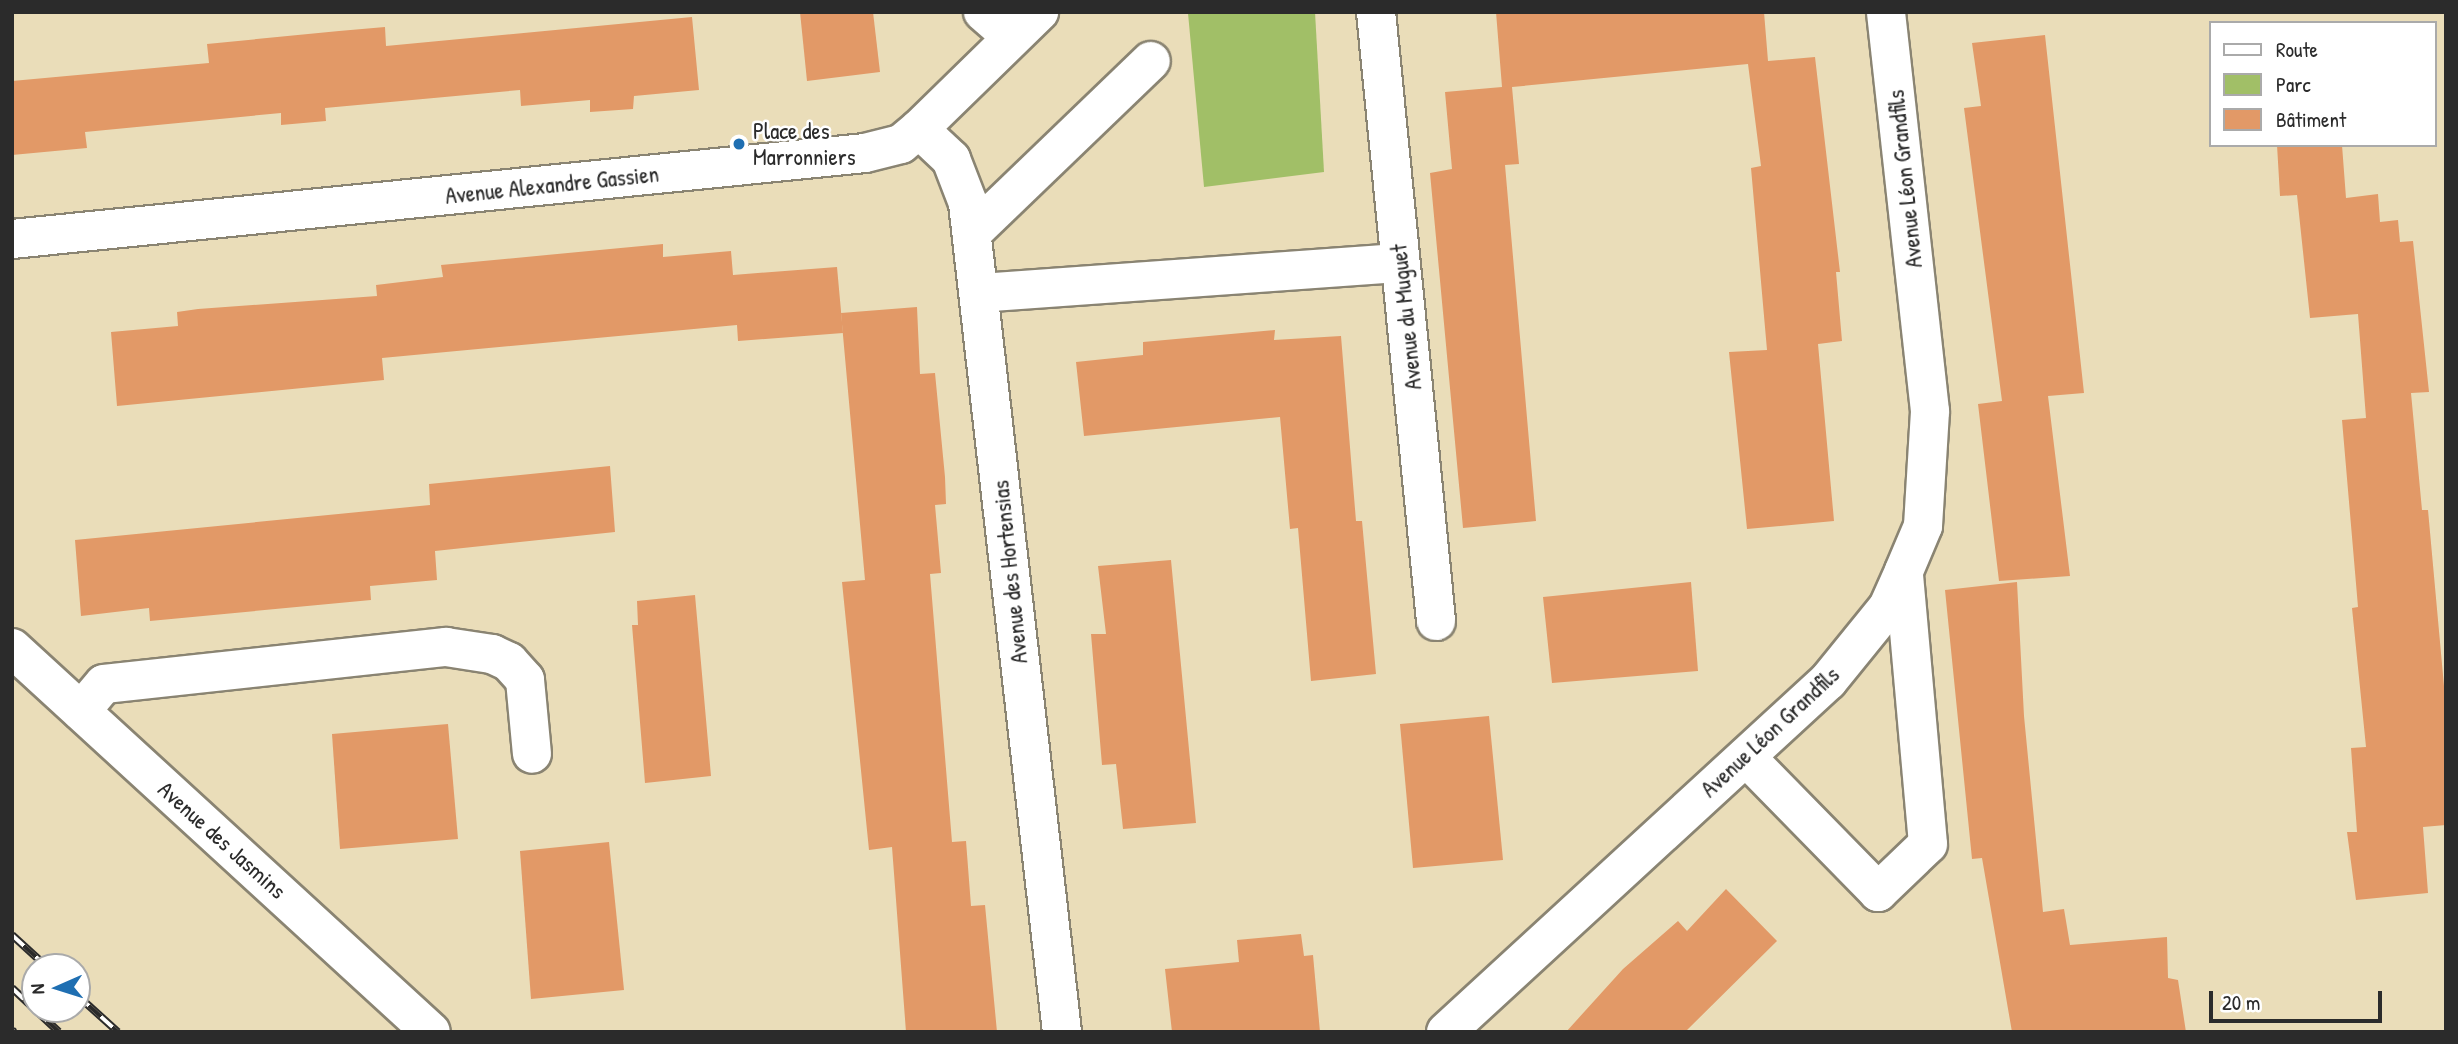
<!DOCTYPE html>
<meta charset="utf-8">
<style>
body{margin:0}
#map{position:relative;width:2458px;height:1044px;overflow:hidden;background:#eaddb9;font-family:"Patrick Hand",sans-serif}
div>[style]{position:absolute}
.green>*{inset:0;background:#a1bf67}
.building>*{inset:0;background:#e29967}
.roads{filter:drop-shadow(2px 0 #8a8472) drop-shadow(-2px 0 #8a8472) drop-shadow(0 2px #8a8472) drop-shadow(0 -2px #8a8472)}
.minor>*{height:38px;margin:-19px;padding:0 19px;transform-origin:19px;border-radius:19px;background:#fff}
.rail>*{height:8px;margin-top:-4px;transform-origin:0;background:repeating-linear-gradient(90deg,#fff 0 16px,#2b2b2b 0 32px);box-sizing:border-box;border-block:2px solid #2b2b2b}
.dots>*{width:19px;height:19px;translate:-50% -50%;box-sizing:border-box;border:4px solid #fff;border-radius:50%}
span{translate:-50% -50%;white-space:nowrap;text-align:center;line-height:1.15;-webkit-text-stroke:5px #fff;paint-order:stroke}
.poi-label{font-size:23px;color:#2b2b2b}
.left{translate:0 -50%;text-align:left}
.street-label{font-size:23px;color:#2b2b2b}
.frame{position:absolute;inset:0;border:14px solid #2b2b2b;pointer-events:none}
.legend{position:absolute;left:2209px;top:21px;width:228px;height:126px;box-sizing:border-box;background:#fff;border:2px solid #aaa;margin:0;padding:9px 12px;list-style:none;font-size:21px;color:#2b2b2b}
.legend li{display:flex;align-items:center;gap:14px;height:35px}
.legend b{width:35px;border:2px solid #aaa}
.north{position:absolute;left:21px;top:953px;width:70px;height:70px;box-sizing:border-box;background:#fff;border:2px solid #aaa;border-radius:50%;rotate:267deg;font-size:19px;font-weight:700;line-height:28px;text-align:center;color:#2b2b2b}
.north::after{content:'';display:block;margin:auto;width:24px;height:32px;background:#1f6fb2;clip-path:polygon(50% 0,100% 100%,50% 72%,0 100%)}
.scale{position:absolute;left:2209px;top:991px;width:173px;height:32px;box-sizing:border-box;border:4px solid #2b2b2b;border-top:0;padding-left:9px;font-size:21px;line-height:24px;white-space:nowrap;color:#2b2b2b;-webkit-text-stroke:5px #fff;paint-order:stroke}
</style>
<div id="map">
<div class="green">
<i style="clip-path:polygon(1315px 12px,1324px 172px,1204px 187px,1188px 13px)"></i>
</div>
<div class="building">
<i style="clip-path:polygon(800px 12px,873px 12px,880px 72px,807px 81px)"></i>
<i style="clip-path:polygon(1496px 12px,1764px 12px,1768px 61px,1815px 57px,1840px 272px,1836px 272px,1842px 341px,1818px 344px,1834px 521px,1747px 529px,1729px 352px,1767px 350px,1751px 168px,1761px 166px,1748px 64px,1512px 87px,1519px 164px,1505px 165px,1536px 521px,1463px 528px,1430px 173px,1452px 169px,1445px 92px,1502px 87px)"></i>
<i style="clip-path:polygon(692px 17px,699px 90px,634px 96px,633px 109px,590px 112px,590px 100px,521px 106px,520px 90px,325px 108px,326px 121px,281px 125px,281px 113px,85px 132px,87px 148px,12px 155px,12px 81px,209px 63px,207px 44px,339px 31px,385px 27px,386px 46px)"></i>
<i style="clip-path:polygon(2045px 35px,2084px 393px,2048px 396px,2070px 576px,1999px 581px,1978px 404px,2002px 401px,1964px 108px,1981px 106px,1972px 43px)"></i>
<i style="clip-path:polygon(2277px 145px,2342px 145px,2346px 198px,2378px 194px,2380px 222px,2398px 220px,2400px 242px,2413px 241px,2429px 392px,2411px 393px,2422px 510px,2428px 510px,2446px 708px,2446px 825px,2423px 827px,2428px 893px,2356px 900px,2347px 832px,2357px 832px,2351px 748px,2366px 747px,2352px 608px,2358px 607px,2342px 420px,2366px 418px,2358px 314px,2310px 318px,2297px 195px,2280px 196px)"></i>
<i style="clip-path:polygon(663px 244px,663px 257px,731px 251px,733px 275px,837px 267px,843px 333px,738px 341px,737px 325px,382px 358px,384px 380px,117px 406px,111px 332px,178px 326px,177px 312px,198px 309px,377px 296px,376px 285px,443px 277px,441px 265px)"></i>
<i style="clip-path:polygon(917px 307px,920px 374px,935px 373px,945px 477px,946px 504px,935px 505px,941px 573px,930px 574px,952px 842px,966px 841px,971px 906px,985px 905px,997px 1032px,906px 1032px,892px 847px,869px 850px,842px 582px,865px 580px,841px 313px)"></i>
<i style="clip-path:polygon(1275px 330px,1274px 340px,1341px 336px,1356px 521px,1362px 521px,1376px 674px,1311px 681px,1298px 528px,1290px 529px,1280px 417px,1084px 436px,1076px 362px,1143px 355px,1143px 342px)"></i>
<i style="clip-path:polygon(610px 466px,615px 532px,435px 551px,437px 580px,370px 586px,371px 600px,150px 621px,149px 608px,81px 616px,75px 540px,430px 505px,429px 484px)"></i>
<i style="clip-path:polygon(1171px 560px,1196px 823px,1123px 829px,1116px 764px,1102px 765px,1091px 634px,1106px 634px,1098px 566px)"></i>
<i style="clip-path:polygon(1691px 582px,1698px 671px,1552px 683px,1543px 597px)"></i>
<i style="clip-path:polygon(2017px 582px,2024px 716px,2043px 912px,2064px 909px,2070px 945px,2167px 937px,2168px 978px,2178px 980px,2186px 1032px,2012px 1032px,1982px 858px,1972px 859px,1945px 590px)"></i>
<i style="clip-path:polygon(695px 595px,711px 776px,645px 783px,632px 625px,638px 625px,637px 601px)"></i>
<i style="clip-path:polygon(1489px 716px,1503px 860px,1413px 868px,1400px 724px)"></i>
<i style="clip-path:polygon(448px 724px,458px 839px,340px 849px,332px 734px)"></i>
<i style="clip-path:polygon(609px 842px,624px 990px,531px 999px,520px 851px)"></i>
<i style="clip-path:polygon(1726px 889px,1777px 941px,1685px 1032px,1566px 1032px,1623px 969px,1678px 921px,1687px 931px)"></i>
<i style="clip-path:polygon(1301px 934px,1304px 956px,1313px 955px,1320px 1032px,1172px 1032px,1165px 969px,1239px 962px,1237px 940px)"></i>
</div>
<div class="roads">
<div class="minor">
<i style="left:983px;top:12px;width:37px;rotate:41deg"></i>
<i style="left:1376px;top:12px;width:612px;rotate:84.37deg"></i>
<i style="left:919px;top:129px;width:44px;rotate:43.2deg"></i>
<i style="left:951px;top:159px;width:47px;rotate:68.9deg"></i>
<i style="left:968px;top:203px;width:834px;rotate:83.53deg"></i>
<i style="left:972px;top:233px;width:248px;rotate:-43.9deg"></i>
<i style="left:12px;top:239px;width:857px;rotate:-5.76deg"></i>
<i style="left:865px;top:153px;width:37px;rotate:-14deg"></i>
<i style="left:901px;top:144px;width:23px;rotate:-40deg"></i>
<i style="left:919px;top:129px;width:168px;rotate:-44.3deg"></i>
<i style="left:979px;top:293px;width:422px;rotate:-4.1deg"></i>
<i style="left:12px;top:648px;width:568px;rotate:42.5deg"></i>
<i style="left:81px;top:711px;width:35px;rotate:-50deg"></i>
<i style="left:104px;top:684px;width:344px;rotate:-6.2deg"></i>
<i style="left:446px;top:647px;width:47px;rotate:8.7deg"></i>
<i style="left:492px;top:654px;width:19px;rotate:25deg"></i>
<i style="left:509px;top:662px;width:24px;rotate:48deg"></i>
<i style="left:525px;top:680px;width:74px;rotate:84.6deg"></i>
<i style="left:1746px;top:757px;width:189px;rotate:45.6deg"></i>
<i style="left:1878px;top:892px;width:69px;rotate:-43.8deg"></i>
<i style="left:1928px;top:844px;width:272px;rotate:-95.1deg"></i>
<i style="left:1446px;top:1032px;width:519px;rotate:-42.58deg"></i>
<i style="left:1828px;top:681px;width:95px;rotate:-51deg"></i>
<i style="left:1888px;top:607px;width:39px;rotate:-66deg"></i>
<i style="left:1904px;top:571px;width:49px;rotate:-67.1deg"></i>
<i style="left:1923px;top:526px;width:115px;rotate:-86.5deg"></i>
<i style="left:1930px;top:411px;width:401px;rotate:-96.3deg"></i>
</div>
</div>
<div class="rail">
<i style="left:12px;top:935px;width:47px;rotate:42.4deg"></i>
<i style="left:12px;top:988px;width:64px;rotate:43.1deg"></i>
<i style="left:77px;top:995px;width:55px;rotate:42.1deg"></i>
<i style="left:12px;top:1030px;width:3px;rotate:45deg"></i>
</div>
<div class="dots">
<i style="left:739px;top:144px;background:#1f6fb2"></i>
</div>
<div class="poi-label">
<span class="left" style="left:753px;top:144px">Place des<br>Marronniers</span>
</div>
<div class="street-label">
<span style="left:1905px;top:179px;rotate:-96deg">Avenue Léon Grandfils</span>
<span style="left:552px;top:185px;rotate:-6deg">Avenue Alexandre Gassien</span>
<span style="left:1406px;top:317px;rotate:-96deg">Avenue du Muguet</span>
<span style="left:1010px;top:572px;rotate:-96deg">Avenue des Hortensias</span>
<span style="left:1770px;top:732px;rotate:-43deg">Avenue Léon Grandfils</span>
<span style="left:222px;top:840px;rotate:42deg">Avenue des Jasmins</span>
</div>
<div class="frame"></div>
<ul class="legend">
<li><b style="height:9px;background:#fff"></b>Route</li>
<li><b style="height:19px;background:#a1bf67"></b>Parc</li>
<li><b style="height:19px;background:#e29967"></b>Bâtiment</li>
</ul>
<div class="north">N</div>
<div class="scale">20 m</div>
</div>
